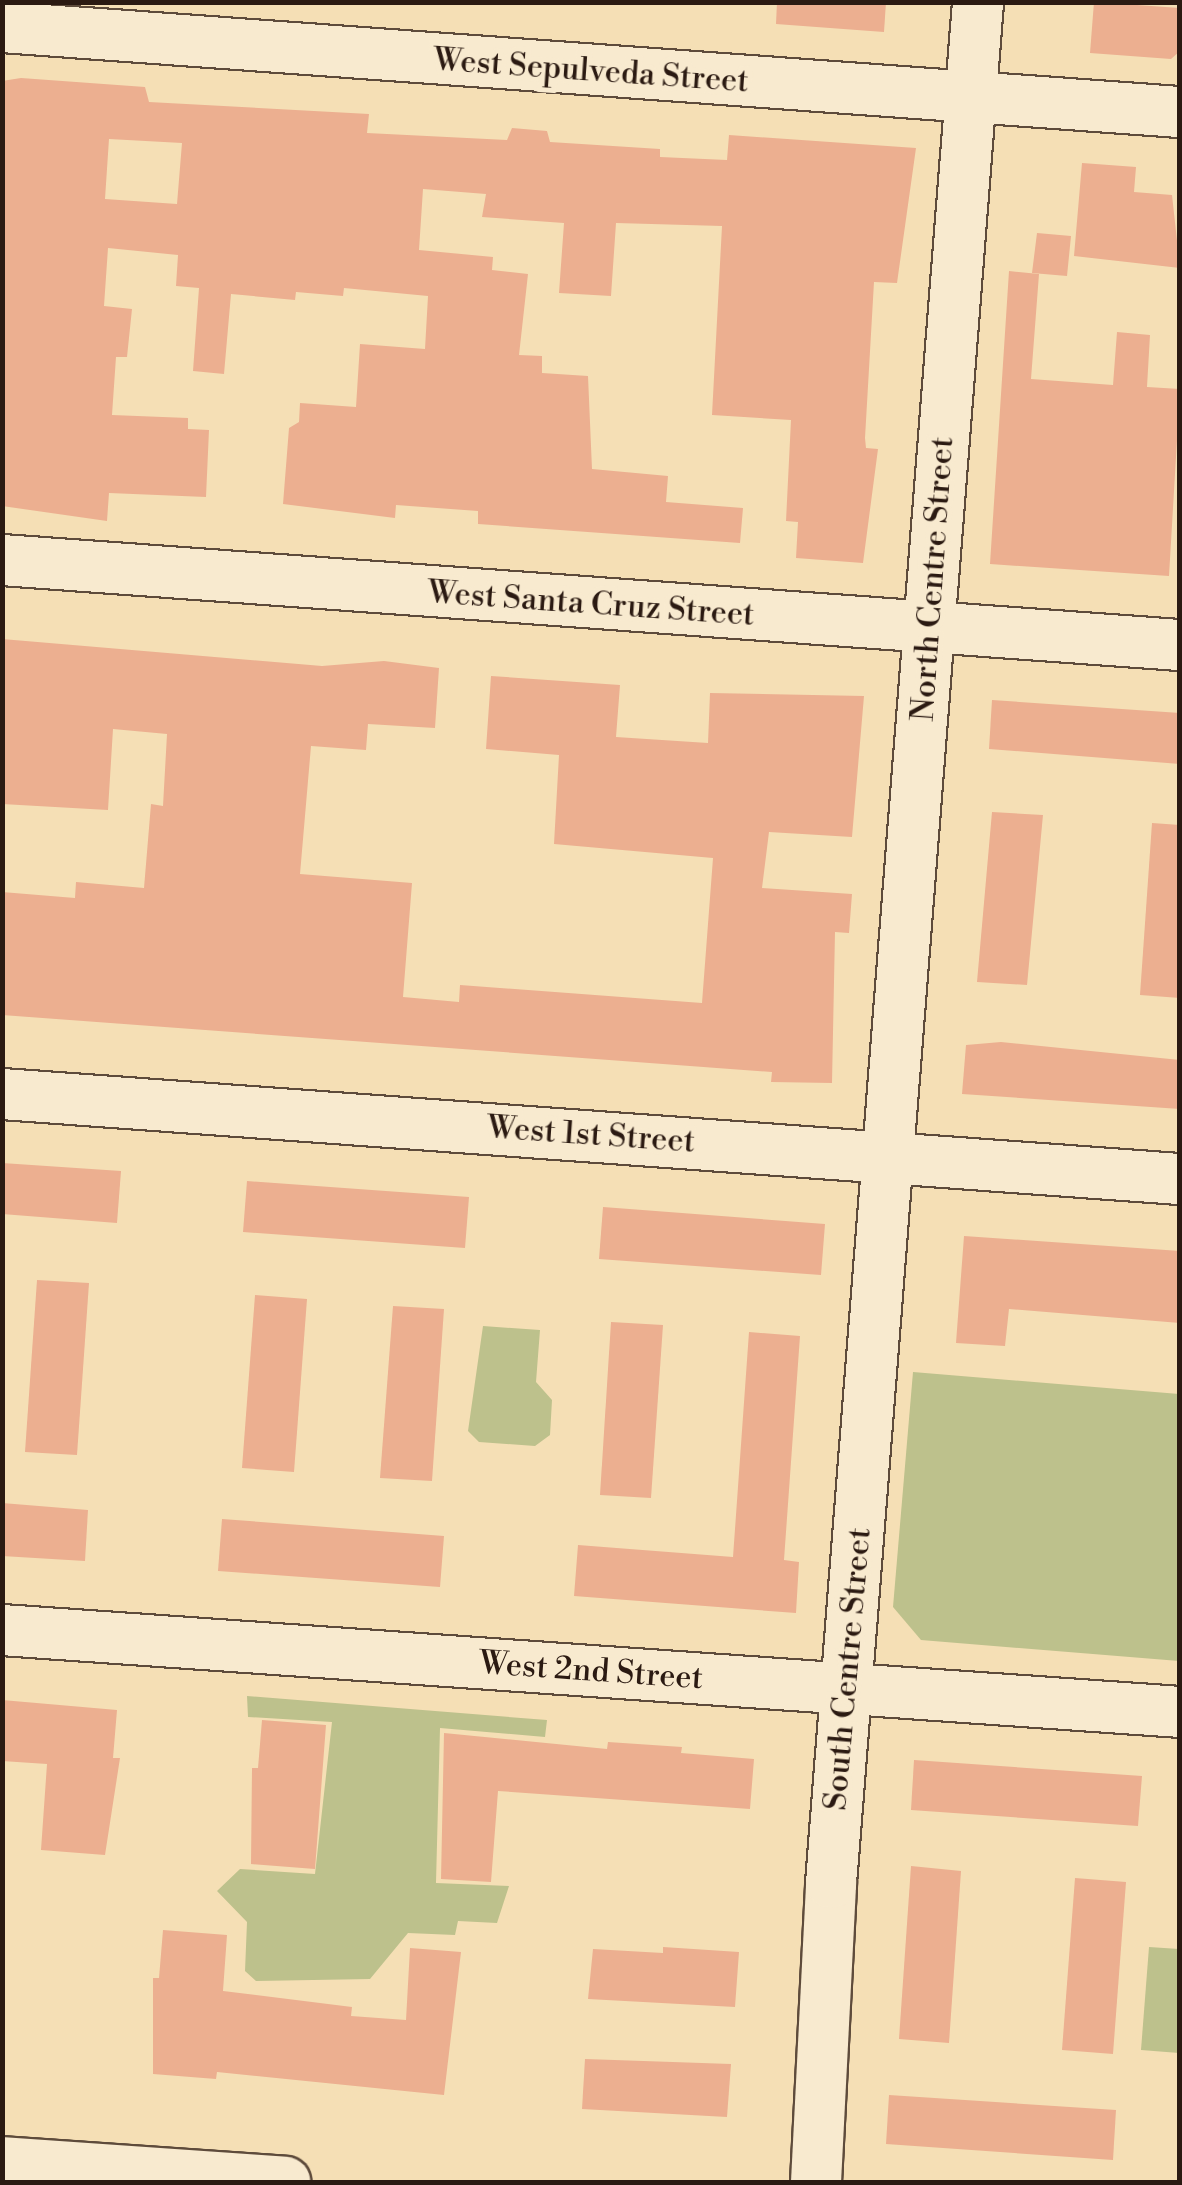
<!DOCTYPE html>
<style>
body{margin:0}
#map{position:relative;width:1182px;height:2185px;overflow:hidden;background:#f5dfb5;font-family:"Libre Bodoni",serif}
div>[style]{position:absolute}
.green>*{inset:0;background:#bdc18c}
.building>*{inset:0;background:#ecaf90}
.roads{filter:drop-shadow(2px 0 #5e4b3b) drop-shadow(-2px 0 #5e4b3b) drop-shadow(0 2px #5e4b3b) drop-shadow(0 -2px #5e4b3b)}
.minor>*{height:50px;margin:-25px;padding:0 25px;transform-origin:25px;border-radius:25px;background:#f8eacf}
span{translate:-50% -50%;white-space:nowrap;text-align:center;line-height:1.15;-webkit-text-stroke:10px #f8eacf;paint-order:stroke}
.street-label{font-size:32px;color:#2b1a12}
.frame{position:absolute;inset:0;border:5px solid #2b1a12;pointer-events:none}
</style>
<div id="map">
<div class="green">
<i style="clip-path:polygon(483px 1326px,540px 1330px,536px 1382px,552px 1400px,550px 1435px,535px 1446px,479px 1442px,468px 1431px)"></i>
<i style="clip-path:polygon(913px 1372px,1179px 1394px,1179px 1661px,921px 1640px,893px 1607px)"></i>
<i style="clip-path:polygon(247px 1696px,547px 1720px,545px 1737px,440px 1728px,436px 1883px,509px 1886px,497px 1923px,458px 1921px,455px 1935px,408px 1933px,370px 1979px,256px 1981px,245px 1971px,247px 1922px,217px 1891px,240px 1869px,315px 1874px,332px 1722px,248px 1717px)"></i>
<i style="clip-path:polygon(1149px 1947px,1179px 1949px,1179px 2053px,1141px 2050px)"></i>
</div>
<div class="building">
<i style="clip-path:polygon(777px 2px,886px 2px,884px 32px,776px 24px)"></i>
<i style="clip-path:polygon(1094px 2px,1180px 8px,1180px 51px,1171px 59px,1090px 53px)"></i>
<i style="clip-path:polygon(evenodd,21px 78px,145px 87px,149px 102px,369px 114px,367px 133px,507px 140px,512px 128px,547px 131px,550px 142px,660px 149px,660px 157px,727px 160px,729px 135px,916px 148px,897px 283px,874px 282px,865px 438px,866px 448px,878px 449px,863px 563px,796px 558px,798px 522px,786px 521px,791px 420px,712px 415px,722px 226px,616px 223px,611px 296px,559px 293px,564px 223px,482px 217px,486px 194px,423px 189px,419px 250px,493px 257px,492px 270px,528px 274px,519px 355px,542px 356px,542px 373px,588px 376px,592px 469px,668px 476px,666px 502px,743px 508px,740px 543px,478px 524px,478px 511px,396px 505px,395px 518px,283px 504px,289px 428px,299px 422px,300px 403px,356px 407px,360px 344px,425px 349px,428px 296px,344px 288px,343px 296px,296px 292px,295px 300px,231px 294px,224px 374px,193px 371px,199px 288px,176px 286px,178px 255px,108px 248px,104px 306px,132px 309px,127px 357px,116px 357px,112px 415px,188px 418px,188px 429px,209px 430px,206px 497px,109px 493px,107px 521px,2px 506px,2px 81px,21px 78px,109px 139px,182px 143px,177px 204px,105px 199px,109px 139px)"></i>
<i style="clip-path:polygon(1082px 163px,1136px 167px,1134px 192px,1172px 195px,1180px 268px,1074px 256px)"></i>
<i style="clip-path:polygon(1037px 233px,1071px 236px,1067px 276px,1032px 273px)"></i>
<i style="clip-path:polygon(1009px 271px,1039px 274px,1031px 379px,1113px 385px,1117px 332px,1150px 335px,1147px 387px,1180px 389px,1169px 576px,990px 564px)"></i>
<i style="clip-path:polygon(2px 639px,322px 666px,384px 661px,439px 668px,435px 728px,368px 724px,366px 750px,311px 746px,300px 874px,412px 883px,403px 997px,459px 1002px,460px 985px,702px 1003px,713px 858px,554px 844px,559px 755px,486px 749px,491px 676px,620px 685px,616px 737px,708px 743px,710px 693px,864px 696px,852px 837px,769px 832px,762px 888px,852px 894px,849px 933px,835px 932px,832px 1083px,771px 1082px,772px 1072px,2px 1015px,2px 892px,75px 898px,76px 882px,144px 888px,151px 804px,163px 806px,167px 734px,113px 729px,108px 810px,2px 804px)"></i>
<i style="clip-path:polygon(992px 700px,1180px 713px,1180px 764px,989px 749px)"></i>
<i style="clip-path:polygon(992px 812px,1043px 815px,1027px 985px,977px 982px)"></i>
<i style="clip-path:polygon(1152px 823px,1180px 825px,1180px 998px,1140px 995px)"></i>
<i style="clip-path:polygon(1001px 1042px,1180px 1060px,1180px 1109px,962px 1094px,966px 1045px)"></i>
<i style="clip-path:polygon(2px 1163px,121px 1171px,117px 1223px,2px 1214px)"></i>
<i style="clip-path:polygon(247px 1181px,469px 1197px,465px 1248px,243px 1232px)"></i>
<i style="clip-path:polygon(603px 1207px,825px 1224px,821px 1275px,599px 1259px)"></i>
<i style="clip-path:polygon(964px 1236px,1180px 1251px,1180px 1323px,1009px 1309px,1005px 1346px,956px 1343px)"></i>
<i style="clip-path:polygon(37px 1280px,89px 1283px,77px 1455px,25px 1452px)"></i>
<i style="clip-path:polygon(255px 1295px,307px 1299px,294px 1472px,242px 1468px)"></i>
<i style="clip-path:polygon(393px 1306px,444px 1309px,432px 1481px,380px 1478px)"></i>
<i style="clip-path:polygon(611px 1322px,663px 1325px,651px 1498px,600px 1495px)"></i>
<i style="clip-path:polygon(749px 1332px,800px 1336px,784px 1560px,799px 1562px,796px 1613px,574px 1596px,578px 1545px,733px 1557px)"></i>
<i style="clip-path:polygon(2px 1503px,88px 1510px,85px 1561px,2px 1556px)"></i>
<i style="clip-path:polygon(222px 1519px,444px 1536px,440px 1587px,218px 1571px)"></i>
<i style="clip-path:polygon(2px 1700px,117px 1710px,113px 1758px,120px 1758px,105px 1855px,41px 1850px,47px 1764px,2px 1761px)"></i>
<i style="clip-path:polygon(262px 1720px,326px 1725px,315px 1869px,251px 1864px,252px 1768px,258px 1768px)"></i>
<i style="clip-path:polygon(444px 1733px,607px 1749px,608px 1742px,682px 1747px,681px 1753px,754px 1759px,750px 1809px,498px 1791px,491px 1882px,441px 1879px)"></i>
<i style="clip-path:polygon(914px 1760px,1142px 1776px,1138px 1826px,911px 1810px)"></i>
<i style="clip-path:polygon(911px 1866px,961px 1871px,949px 2043px,899px 2039px)"></i>
<i style="clip-path:polygon(1075px 1878px,1126px 1882px,1113px 2054px,1062px 2050px)"></i>
<i style="clip-path:polygon(163px 1930px,227px 1935px,223px 1991px,352px 2007px,351px 2016px,406px 2020px,410px 1948px,461px 1952px,444px 2095px,217px 2072px,216px 2079px,153px 2074px,153px 1978px,159px 1978px)"></i>
<i style="clip-path:polygon(663px 1947px,739px 1952px,735px 2007px,588px 1999px,593px 1949px,663px 1953px)"></i>
<i style="clip-path:polygon(585px 2059px,731px 2064px,727px 2117px,582px 2109px)"></i>
<i style="clip-path:polygon(889px 2095px,1116px 2110px,1113px 2160px,886px 2144px)"></i>
</div>
<div class="roads">
<div class="minor">
<i style="left:2px;top:27px;width:1181px;rotate:4.13deg"></i>
<i style="left:2px;top:560px;width:1181px;rotate:4.13deg"></i>
<i style="left:2px;top:1094px;width:1181px;rotate:4.13deg"></i>
<i style="left:2px;top:1630px;width:1181px;rotate:3.98deg"></i>
<i style="left:2px;top:2162px;width:284px;rotate:4deg"></i>
<i style="left:816px;top:2182px;width:299px;rotate:-87.1deg"></i>
<i style="left:831px;top:1883px;width:1887px;rotate:-85.53deg"></i>
</div>
</div>
<div class="street-label">
<span style="left:591px;top:71px;rotate:4deg">West Sepulveda Street</span>
<span style="left:933px;top:579px;rotate:-86deg">North Centre Street</span>
<span style="left:591px;top:604px;rotate:4deg">West Santa Cruz Street</span>
<span style="left:591px;top:1135px;rotate:4deg">West 1st Street</span>
<span style="left:848px;top:1669px;rotate:-85deg">South Centre Street</span>
<span style="left:591px;top:1671px;rotate:4deg">West 2nd Street</span>
</div>
<div class="frame"></div>
</div>
